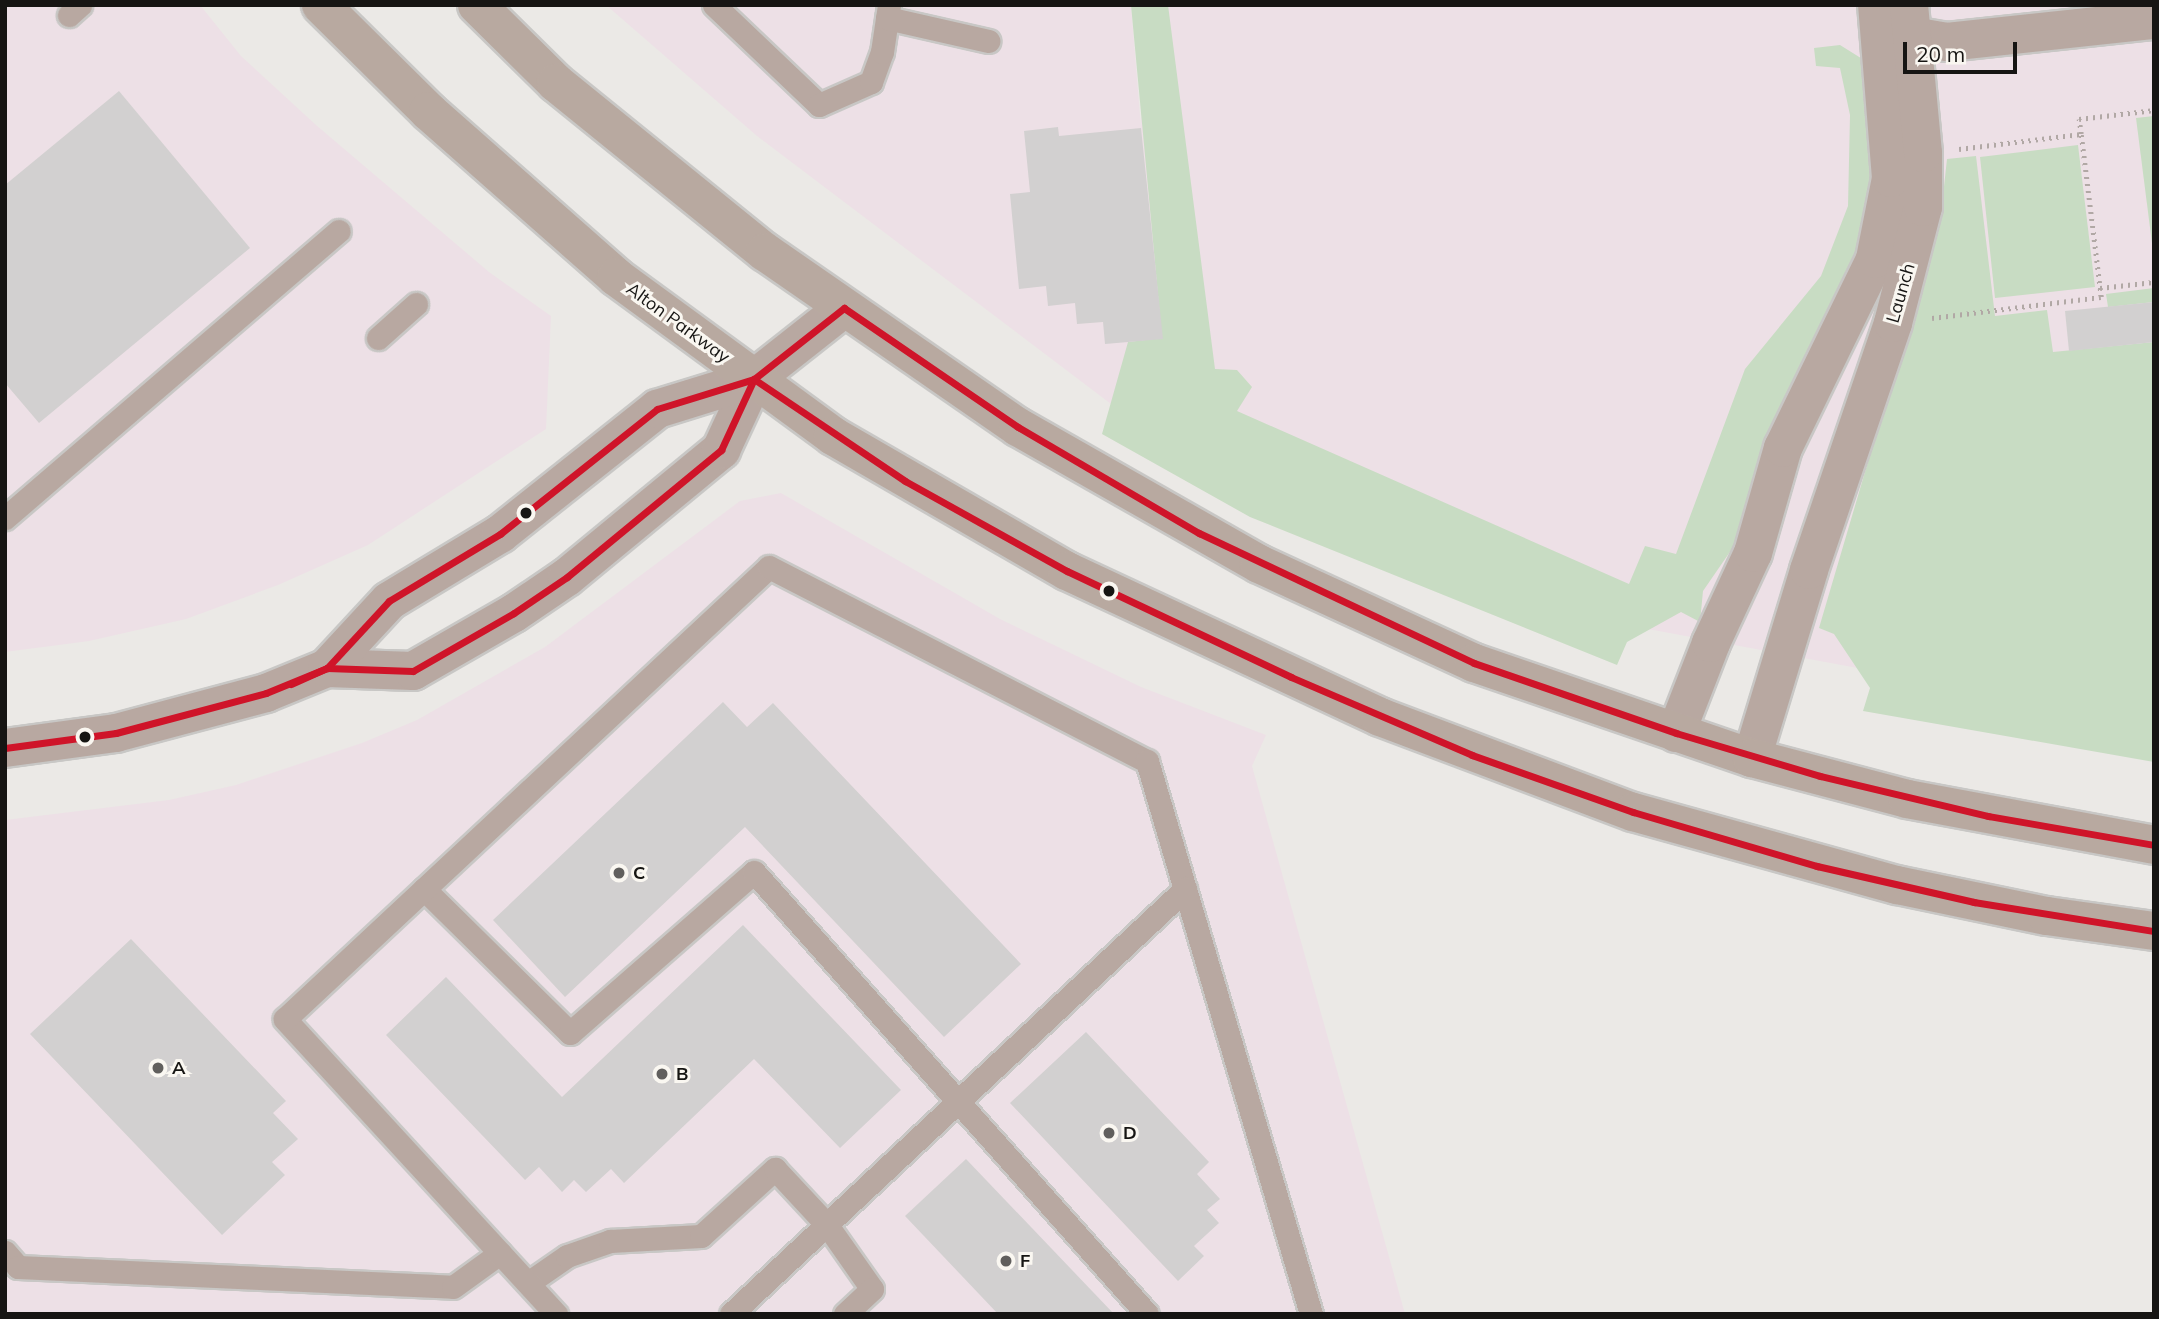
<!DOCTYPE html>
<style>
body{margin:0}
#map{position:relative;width:2159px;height:1319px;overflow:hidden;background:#ebe9e6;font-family:Mulish,sans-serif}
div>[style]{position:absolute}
.commercial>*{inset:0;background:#ede0e6}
.green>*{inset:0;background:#c8dcc3}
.building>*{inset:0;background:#d2d0d0}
.path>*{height:4.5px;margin-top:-2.25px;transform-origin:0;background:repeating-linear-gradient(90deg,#b1a8a5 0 2px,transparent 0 7px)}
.roads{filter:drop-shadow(2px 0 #c8c7c5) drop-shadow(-2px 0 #c8c7c5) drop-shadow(0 2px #c8c7c5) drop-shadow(0 -2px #c8c7c5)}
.service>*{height:23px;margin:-11.5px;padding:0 11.5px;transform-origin:11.5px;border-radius:11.5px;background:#b8a8a1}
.minor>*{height:38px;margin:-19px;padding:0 19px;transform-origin:19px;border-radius:19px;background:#b8a8a1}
.tertiary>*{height:38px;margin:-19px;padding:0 19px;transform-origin:19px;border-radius:19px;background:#b8a8a1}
.primary>*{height:38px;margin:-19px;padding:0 19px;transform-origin:19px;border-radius:19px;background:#b8a9a0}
.bus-1>*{height:7px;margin:-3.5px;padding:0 3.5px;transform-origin:3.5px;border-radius:3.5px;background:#cf1429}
.dots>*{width:19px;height:19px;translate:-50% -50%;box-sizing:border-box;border:4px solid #faf7f1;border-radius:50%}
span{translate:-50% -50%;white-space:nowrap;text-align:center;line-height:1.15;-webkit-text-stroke:6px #faf7f1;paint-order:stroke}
.street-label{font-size:18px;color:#161513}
.poi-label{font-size:18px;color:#161513;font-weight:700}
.left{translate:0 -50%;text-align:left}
.frame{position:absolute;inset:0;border:7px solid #161513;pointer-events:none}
.scale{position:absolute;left:1903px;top:42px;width:114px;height:32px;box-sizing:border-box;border:4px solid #161513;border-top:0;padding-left:9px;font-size:21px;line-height:24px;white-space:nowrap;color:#161513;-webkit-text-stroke:5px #faf7f1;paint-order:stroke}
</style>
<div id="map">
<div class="commercial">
<i style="clip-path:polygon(5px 5px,200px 5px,241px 56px,316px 125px,489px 272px,551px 316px,546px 429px,368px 545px,278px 585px,186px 619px,89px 641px,5px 652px)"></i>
<i style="clip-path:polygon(606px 5px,1131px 5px,1141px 128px,1142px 5px,2154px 5px,2154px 723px,1621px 624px,1111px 404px,757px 136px)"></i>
<i style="clip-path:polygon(781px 493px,1000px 619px,1141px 687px,1266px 735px,1252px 766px,1405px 1314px,5px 1314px,5px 820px,169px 800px,236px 785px,362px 743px,417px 720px,545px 647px,740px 501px)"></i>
</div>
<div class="green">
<i style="clip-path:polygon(1131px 5px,1168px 5px,1215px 369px,1237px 370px,1252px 387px,1237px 411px,1629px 584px,1645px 546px,1676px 554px,1745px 369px,1821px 276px,1848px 206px,1850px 115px,1840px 68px,1816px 66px,1814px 48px,1840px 45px,1872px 65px,1873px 245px,1769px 435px,1734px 546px,1703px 591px,1700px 622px,1681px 612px,1627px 642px,1617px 665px,1250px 517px,1102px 434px,1128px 342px,1162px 338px)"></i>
<i style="clip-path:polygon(2154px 116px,2154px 259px,2136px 118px)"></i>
<i style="clip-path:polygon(2078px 145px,2095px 287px,1995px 298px,1980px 157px)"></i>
<i style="clip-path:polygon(1976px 156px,1995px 316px,2047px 310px,2053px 352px,2154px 342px,2154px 762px,1863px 711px,1870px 688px,1834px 634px,1819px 628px,1941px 214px,1947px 159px)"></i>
<i style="clip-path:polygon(2154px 288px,2154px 302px,2108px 307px,2106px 294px)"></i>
</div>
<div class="building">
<i style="clip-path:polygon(119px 91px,250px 248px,39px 423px,5px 383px,5px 185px)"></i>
<i style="clip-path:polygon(1058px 127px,1059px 136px,1141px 128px,1163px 339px,1105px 344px,1103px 322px,1077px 324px,1075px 303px,1048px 306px,1046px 286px,1019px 289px,1010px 194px,1030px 192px,1024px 131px)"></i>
<i style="clip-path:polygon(2154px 302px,2154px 342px,2069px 351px,2065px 311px)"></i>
<i style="clip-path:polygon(723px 702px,747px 727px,773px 703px,1021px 964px,944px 1037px,745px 827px,565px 997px,493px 920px)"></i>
<i style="clip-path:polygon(743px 925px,901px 1090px,840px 1148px,754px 1059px,624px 1183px,611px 1169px,586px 1192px,574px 1180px,562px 1192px,539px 1167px,525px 1180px,386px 1035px,446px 977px,562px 1097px)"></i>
<i style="clip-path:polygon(131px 939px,286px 1101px,273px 1113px,298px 1139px,272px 1162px,285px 1175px,222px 1235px,30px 1034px)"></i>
<i style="clip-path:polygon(1086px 1032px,1209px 1162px,1197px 1174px,1220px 1199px,1207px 1210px,1219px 1223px,1194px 1246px,1204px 1256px,1178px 1281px,1010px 1103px)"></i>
<i style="clip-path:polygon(966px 1159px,1114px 1314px,998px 1314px,905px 1216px)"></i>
</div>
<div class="path">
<i style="left:1959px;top:149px;width:123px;rotate:-7deg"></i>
<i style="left:2081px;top:134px;width:15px;rotate:-98deg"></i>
<i style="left:2079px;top:119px;width:76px;rotate:-6.8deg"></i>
<i style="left:2100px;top:288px;width:54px;rotate:-6.3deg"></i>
<i style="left:1932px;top:318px;width:170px;rotate:-7.1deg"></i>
<i style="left:2101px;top:297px;width:164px;rotate:-97deg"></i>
</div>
<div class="roads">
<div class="service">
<i style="left:714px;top:5px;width:145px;rotate:43.6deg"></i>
<i style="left:819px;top:105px;width:57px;rotate:-23.9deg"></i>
<i style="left:871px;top:82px;width:32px;rotate:-70deg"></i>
<i style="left:882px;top:52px;width:48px;rotate:-81.5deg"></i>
<i style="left:69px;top:15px;width:15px;rotate:-42deg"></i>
<i style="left:887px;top:18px;width:104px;rotate:12.8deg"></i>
<i style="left:378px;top:338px;width:51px;rotate:-41.8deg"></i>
<i style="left:5px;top:518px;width:440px;rotate:-40.7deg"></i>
<i style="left:424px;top:889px;width:205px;rotate:44.6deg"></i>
<i style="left:570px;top:1033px;width:244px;rotate:-41.2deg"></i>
<i style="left:754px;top:872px;width:591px;rotate:48.36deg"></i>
<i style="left:5px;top:1252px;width:20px;rotate:49deg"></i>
<i style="left:18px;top:1267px;width:435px;rotate:2.6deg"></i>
<i style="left:453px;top:1287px;width:58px;rotate:-35.9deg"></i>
<i style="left:528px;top:1283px;width:47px;rotate:-34.7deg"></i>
<i style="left:567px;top:1256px;width:46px;rotate:-19.2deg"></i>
<i style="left:610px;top:1241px;width:91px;rotate:-3.1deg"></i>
<i style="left:701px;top:1236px;width:100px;rotate:-42.2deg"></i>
<i style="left:775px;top:1169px;width:76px;rotate:47.1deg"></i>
<i style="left:827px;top:1225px;width:78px;rotate:54.9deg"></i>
<i style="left:872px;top:1289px;width:37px;rotate:137deg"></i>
<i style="left:556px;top:1314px;width:401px;rotate:-132.6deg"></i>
<i style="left:285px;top:1019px;width:662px;rotate:-43.04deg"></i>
<i style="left:769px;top:567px;width:425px;rotate:27.2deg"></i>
<i style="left:1147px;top:761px;width:577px;rotate:73.48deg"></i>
<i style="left:731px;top:1314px;width:622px;rotate:-43.11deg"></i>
</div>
<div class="minor">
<i style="left:1889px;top:32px;width:59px;rotate:9.8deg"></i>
<i style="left:1947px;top:42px;width:208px;rotate:-6.1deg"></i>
<i style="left:1676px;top:733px;width:97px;rotate:-68.7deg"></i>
<i style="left:1711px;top:643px;width:99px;rotate:-65deg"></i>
<i style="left:1753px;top:553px;width:109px;rotate:-74.1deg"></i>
<i style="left:1783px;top:448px;width:210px;rotate:-64deg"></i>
<i style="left:1875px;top:259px;width:83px;rotate:-78.8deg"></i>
<i style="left:1891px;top:178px;width:174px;rotate:-94.6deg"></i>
<i style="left:1752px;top:758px;width:196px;rotate:-73.1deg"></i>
<i style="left:1809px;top:570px;width:261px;rotate:-71.2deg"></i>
<i style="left:1893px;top:323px;width:120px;rotate:-75.5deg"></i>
<i style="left:1923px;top:207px;width:54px;rotate:-90deg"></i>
<i style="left:1923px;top:153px;width:149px;rotate:-95.4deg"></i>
</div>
<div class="tertiary">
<i style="left:327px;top:668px;width:86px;rotate:2deg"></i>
<i style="left:413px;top:671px;width:116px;rotate:-29.9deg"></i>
<i style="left:514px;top:613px;width:64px;rotate:-34.2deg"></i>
<i style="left:567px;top:577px;width:200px;rotate:-39.5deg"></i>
<i style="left:721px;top:450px;width:78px;rotate:-65.1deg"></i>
<i style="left:5px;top:748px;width:112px;rotate:-7.7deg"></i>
<i style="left:116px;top:733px;width:155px;rotate:-14.9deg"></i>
<i style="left:266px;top:693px;width:66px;rotate:-22.3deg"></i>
<i style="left:327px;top:668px;width:91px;rotate:-47.2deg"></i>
<i style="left:389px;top:601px;width:130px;rotate:-31.1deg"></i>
<i style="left:500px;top:534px;width:201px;rotate:-38.5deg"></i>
<i style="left:657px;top:409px;width:102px;rotate:-17.2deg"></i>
<i style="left:754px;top:379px;width:115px;rotate:-38.3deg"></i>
</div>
<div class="primary">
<i style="left:321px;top:5px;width:151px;rotate:44.7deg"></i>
<i style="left:428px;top:111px;width:251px;rotate:41.4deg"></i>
<i style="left:616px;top:277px;width:269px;rotate:36.2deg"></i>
<i style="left:833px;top:436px;width:270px;rotate:30deg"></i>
<i style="left:1067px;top:571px;width:345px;rotate:25deg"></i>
<i style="left:1380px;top:717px;width:270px;rotate:20.6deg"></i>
<i style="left:1633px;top:812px;width:274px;rotate:15.5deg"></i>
<i style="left:1897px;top:885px;width:153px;rotate:11.7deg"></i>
<i style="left:2047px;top:916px;width:108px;rotate:8deg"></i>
<i style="left:477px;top:5px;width:111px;rotate:44.6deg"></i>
<i style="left:556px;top:83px;width:269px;rotate:39deg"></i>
<i style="left:765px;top:252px;width:308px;rotate:34.7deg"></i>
<i style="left:1018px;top:427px;width:277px;rotate:29.6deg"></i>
<i style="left:1259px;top:564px;width:237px;rotate:24.7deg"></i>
<i style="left:1474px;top:663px;width:294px;rotate:18.9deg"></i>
<i style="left:1752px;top:758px;width:160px;rotate:14.8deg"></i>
<i style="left:1907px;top:799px;width:251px;rotate:10.5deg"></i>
</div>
</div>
<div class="bus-1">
<i style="left:754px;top:379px;width:182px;rotate:34deg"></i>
<i style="left:905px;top:481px;width:185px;rotate:29.1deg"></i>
<i style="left:1067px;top:571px;width:248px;rotate:25.3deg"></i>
<i style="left:1291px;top:677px;width:197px;rotate:23.3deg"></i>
<i style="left:1472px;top:755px;width:171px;rotate:19.5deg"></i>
<i style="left:1633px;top:812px;width:192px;rotate:16.4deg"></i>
<i style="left:1817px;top:866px;width:161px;rotate:12.9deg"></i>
<i style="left:1974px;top:902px;width:182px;rotate:9.2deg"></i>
<i style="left:291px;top:684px;width:39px;rotate:-24deg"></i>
<i style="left:327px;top:668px;width:86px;rotate:2deg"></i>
<i style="left:413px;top:671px;width:116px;rotate:-29.9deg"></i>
<i style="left:514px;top:613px;width:64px;rotate:-34.2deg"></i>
<i style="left:567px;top:577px;width:200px;rotate:-39.5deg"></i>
<i style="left:721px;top:450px;width:78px;rotate:-65.1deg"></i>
<i style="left:5px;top:748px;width:112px;rotate:-7.7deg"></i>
<i style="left:116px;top:733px;width:155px;rotate:-14.9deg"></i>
<i style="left:266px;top:693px;width:66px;rotate:-22.3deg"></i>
<i style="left:327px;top:668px;width:91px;rotate:-47.2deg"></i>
<i style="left:389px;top:601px;width:130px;rotate:-31.1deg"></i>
<i style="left:500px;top:534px;width:201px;rotate:-38.5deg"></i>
<i style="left:657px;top:409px;width:102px;rotate:-17.2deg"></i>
<i style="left:754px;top:379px;width:115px;rotate:-38.3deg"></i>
<i style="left:844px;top:308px;width:211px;rotate:34.4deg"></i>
<i style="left:1018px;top:427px;width:210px;rotate:30.4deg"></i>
<i style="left:1199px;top:533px;width:304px;rotate:25.3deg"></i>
<i style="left:1474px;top:663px;width:214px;rotate:19.1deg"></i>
<i style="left:1676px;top:733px;width:150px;rotate:16.6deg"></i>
<i style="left:1820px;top:776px;width:173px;rotate:13.4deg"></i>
<i style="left:1988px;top:816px;width:169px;rotate:9.9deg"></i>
</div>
<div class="dots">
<i style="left:526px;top:513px;background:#161513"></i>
<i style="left:1109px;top:591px;background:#161513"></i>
<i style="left:85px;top:737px;background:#161513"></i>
<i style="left:619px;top:873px;background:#615f5d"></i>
<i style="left:158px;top:1068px;background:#615f5d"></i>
<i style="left:662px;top:1074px;background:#615f5d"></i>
<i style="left:1109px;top:1133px;background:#615f5d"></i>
<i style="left:1006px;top:1261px;background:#615f5d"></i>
</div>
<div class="street-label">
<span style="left:1901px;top:293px;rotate:-74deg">Launch</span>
<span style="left:678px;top:323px;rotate:36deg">Alton Parkway</span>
</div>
<div class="poi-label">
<span class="left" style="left:633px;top:873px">C</span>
<span class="left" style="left:172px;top:1068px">A</span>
<span class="left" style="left:676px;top:1074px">B</span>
<span class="left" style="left:1123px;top:1133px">D</span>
<span class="left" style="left:1020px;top:1261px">F</span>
</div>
<div class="frame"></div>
<div class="scale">20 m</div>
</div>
